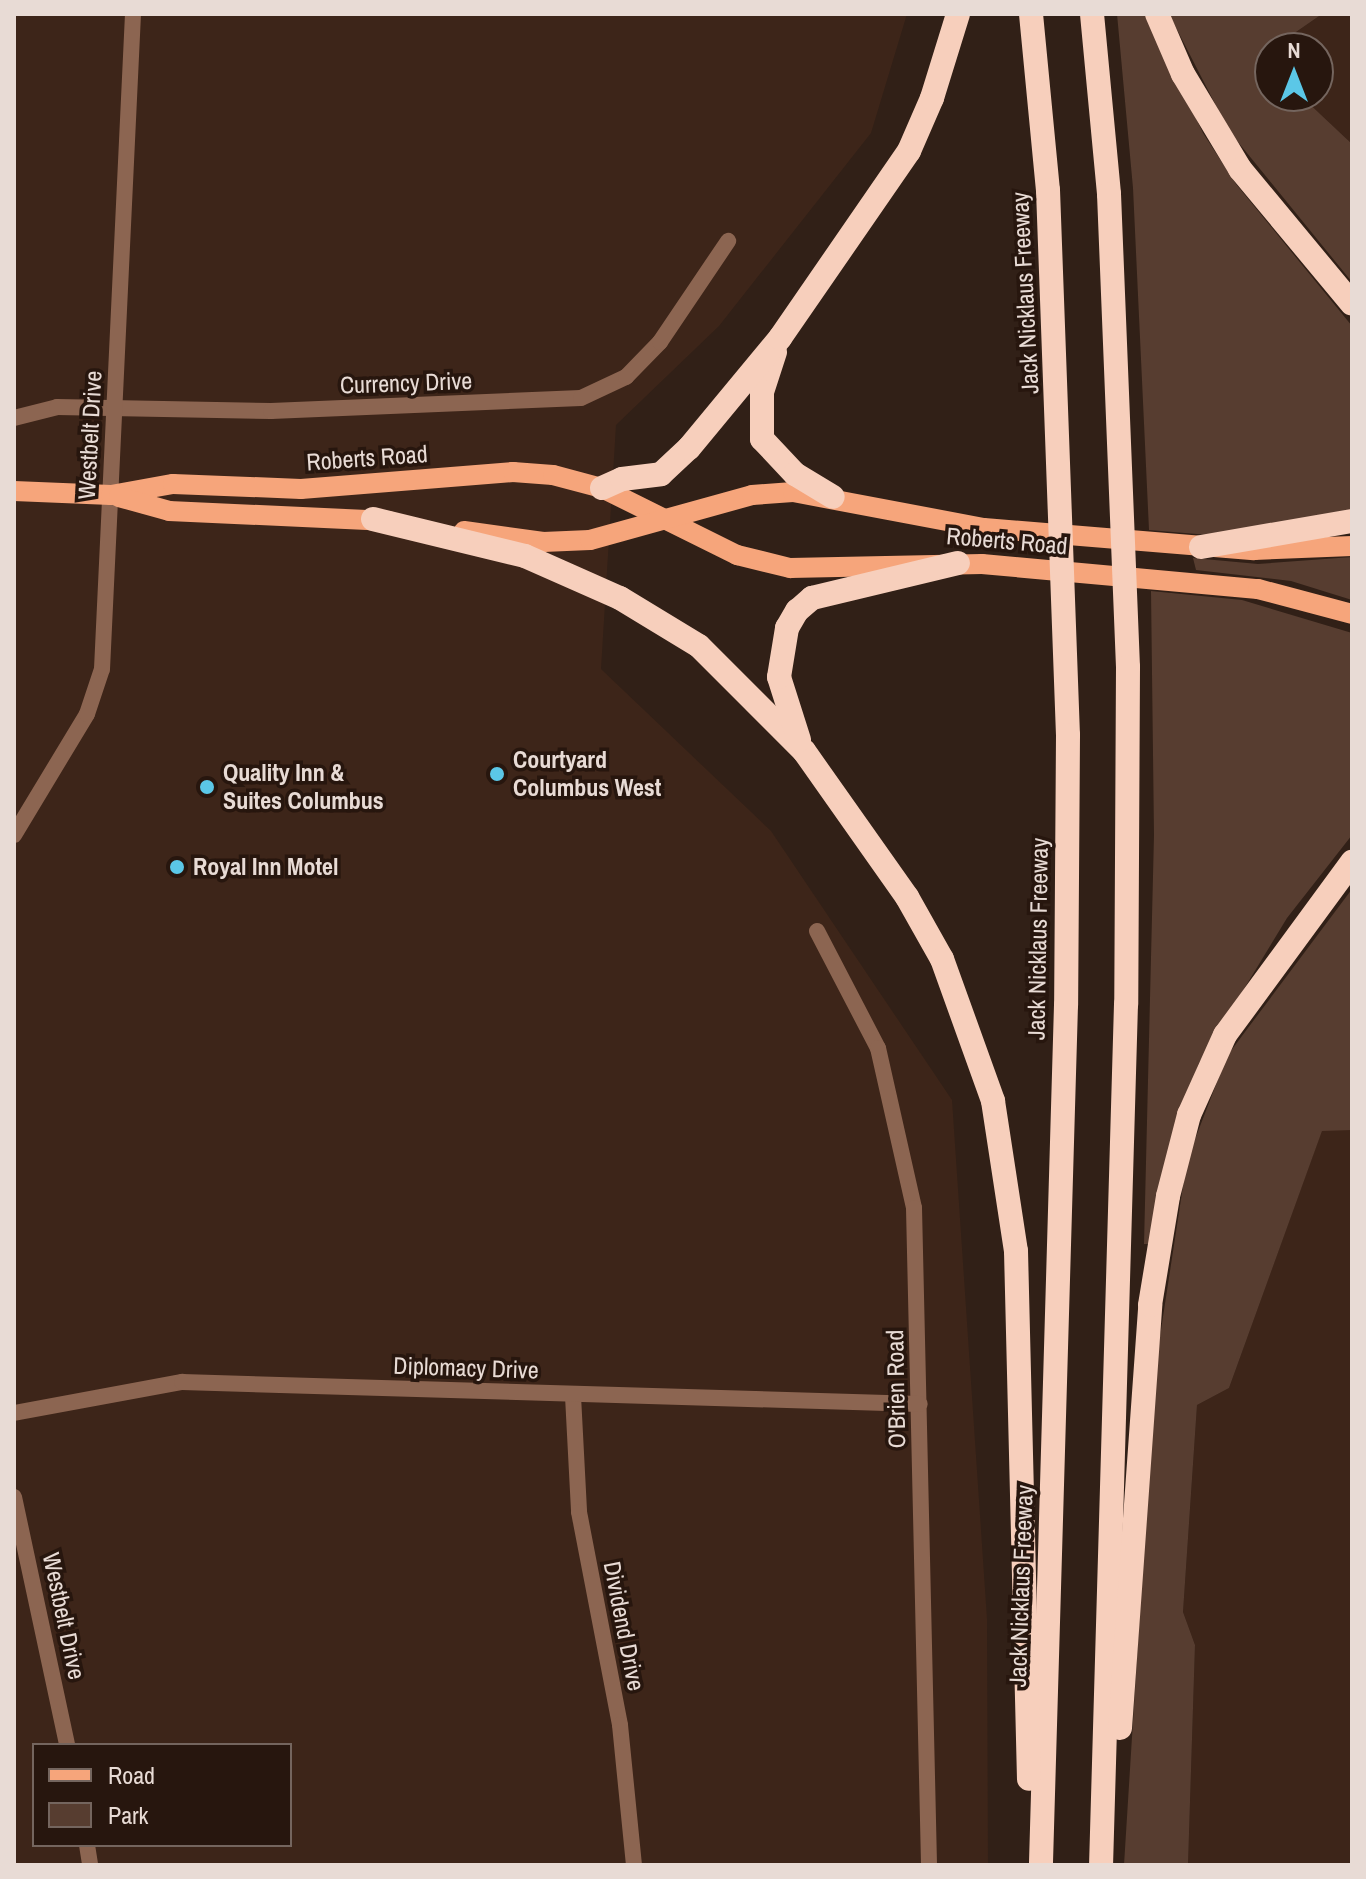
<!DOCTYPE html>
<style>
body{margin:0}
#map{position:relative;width:1366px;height:1879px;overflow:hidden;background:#312017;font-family:"Archivo Narrow",sans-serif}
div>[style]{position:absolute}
.built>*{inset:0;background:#3d2519}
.green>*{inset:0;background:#573d30}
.street>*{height:16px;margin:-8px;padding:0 8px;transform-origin:8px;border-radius:8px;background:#8c6551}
.primary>*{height:20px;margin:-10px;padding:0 10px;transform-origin:10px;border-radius:10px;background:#f6a57b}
.highway>*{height:24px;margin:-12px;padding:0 12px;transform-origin:12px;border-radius:12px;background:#f7cfbc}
.dots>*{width:22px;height:22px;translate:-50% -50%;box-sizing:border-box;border:4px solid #27160e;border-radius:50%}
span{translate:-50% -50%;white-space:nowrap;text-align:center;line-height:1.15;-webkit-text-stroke:7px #27160e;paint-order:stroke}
.street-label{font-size:24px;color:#e8dbd5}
.poi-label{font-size:24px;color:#e8dbd5;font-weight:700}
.left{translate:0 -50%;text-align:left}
.frame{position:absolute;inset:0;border:16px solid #e8dbd5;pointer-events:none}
.legend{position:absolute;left:32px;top:1743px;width:260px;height:104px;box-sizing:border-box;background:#27160e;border:2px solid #74655e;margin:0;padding:10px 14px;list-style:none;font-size:24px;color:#e8dbd5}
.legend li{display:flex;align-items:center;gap:16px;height:40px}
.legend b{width:40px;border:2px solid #74655e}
.north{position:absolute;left:1254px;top:32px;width:80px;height:80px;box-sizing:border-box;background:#27160e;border:2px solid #74655e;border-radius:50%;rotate:0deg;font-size:22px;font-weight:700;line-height:32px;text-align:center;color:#e8dbd5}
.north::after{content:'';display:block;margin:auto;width:28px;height:36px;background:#5bc7e7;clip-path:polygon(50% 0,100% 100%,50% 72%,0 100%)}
</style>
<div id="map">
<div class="built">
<i style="clip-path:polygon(evenodd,14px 14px,907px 14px,871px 133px,719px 326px,616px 425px,601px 669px,771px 831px,952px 1100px,987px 1619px,988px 1865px,14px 1865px,14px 14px,34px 1745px,290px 1745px,290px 1845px,34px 1845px,34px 1745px)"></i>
<i style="clip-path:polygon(1322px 14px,1352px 14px,1352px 144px,1301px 96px,1318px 96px,1318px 48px,1273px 48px)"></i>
<i style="clip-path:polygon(1322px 1130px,1352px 1130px,1352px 1865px,1188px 1865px,1195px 1645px,1183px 1612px,1197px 1405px,1229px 1388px)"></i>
</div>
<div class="green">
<i style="clip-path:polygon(1117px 14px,1146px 14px,1203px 133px,1236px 184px,1352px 326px,1352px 510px,1221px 536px,1149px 530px,1133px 188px)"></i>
<i style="clip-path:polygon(1169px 14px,1322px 14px,1260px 57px,1270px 67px,1270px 96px,1301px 96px,1352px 144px,1352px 282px,1229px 131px)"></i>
<i style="clip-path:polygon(1352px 557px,1352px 600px,1291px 581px,1196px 570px,1193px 558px,1258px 564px)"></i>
<i style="clip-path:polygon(1151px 591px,1242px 600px,1352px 633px,1352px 835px,1287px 918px,1199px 1063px,1178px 1117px,1150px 1244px,1144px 1244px,1154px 835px)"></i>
<i style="clip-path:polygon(1352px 889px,1352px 1130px,1322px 1131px,1229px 1388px,1197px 1405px,1183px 1612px,1195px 1645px,1188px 1865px,1124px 1865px,1155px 1369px,1187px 1160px,1227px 1056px)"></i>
</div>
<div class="street">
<i style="left:14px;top:418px;width:44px;rotate:-14.3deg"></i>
<i style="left:57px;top:407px;width:214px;rotate:1.1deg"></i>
<i style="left:271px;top:411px;width:310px;rotate:-2.4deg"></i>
<i style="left:581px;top:398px;width:50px;rotate:-25deg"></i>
<i style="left:626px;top:377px;width:49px;rotate:-45.8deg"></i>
<i style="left:660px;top:342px;width:122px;rotate:-56deg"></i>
<i style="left:14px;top:835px;width:141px;rotate:-58.9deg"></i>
<i style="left:87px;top:714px;width:47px;rotate:-71.6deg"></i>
<i style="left:102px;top:669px;width:656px;rotate:-87.29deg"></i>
<i style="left:817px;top:931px;width:132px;rotate:62.5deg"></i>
<i style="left:878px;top:1048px;width:164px;rotate:77.3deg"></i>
<i style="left:914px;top:1208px;width:657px;rotate:88.69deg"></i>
<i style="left:573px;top:1396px;width:116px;rotate:87deg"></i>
<i style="left:579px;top:1512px;width:217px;rotate:79.1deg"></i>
<i style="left:620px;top:1725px;width:141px;rotate:84.3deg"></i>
<i style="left:14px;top:1413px;width:171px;rotate:-10.5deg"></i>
<i style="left:182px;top:1382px;width:738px;rotate:1.71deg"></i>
<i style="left:14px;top:1497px;width:254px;rotate:77.9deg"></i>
<i style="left:87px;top:1845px;width:20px;rotate:81deg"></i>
</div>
<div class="primary">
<i style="left:14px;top:491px;width:97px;rotate:2.4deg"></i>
<i style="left:111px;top:495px;width:63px;rotate:-10.1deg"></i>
<i style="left:173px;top:484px;width:128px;rotate:2.2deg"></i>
<i style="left:301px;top:489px;width:213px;rotate:-4.6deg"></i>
<i style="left:513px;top:472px;width:40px;rotate:4.3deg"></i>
<i style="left:553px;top:475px;width:51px;rotate:14.9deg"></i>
<i style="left:602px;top:488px;width:151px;rotate:26.4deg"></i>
<i style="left:737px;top:555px;width:55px;rotate:13.8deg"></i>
<i style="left:790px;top:568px;width:192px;rotate:-1.2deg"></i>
<i style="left:982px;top:564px;width:277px;rotate:5.2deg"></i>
<i style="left:1258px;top:589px;width:97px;rotate:14.9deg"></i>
<i style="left:119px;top:497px;width:52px;rotate:15.6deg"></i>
<i style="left:169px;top:511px;width:220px;rotate:2.6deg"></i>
<i style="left:464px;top:531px;width:80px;rotate:7.9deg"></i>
<i style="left:543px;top:542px;width:47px;rotate:-2.4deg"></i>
<i style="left:590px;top:540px;width:168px;rotate:-15.5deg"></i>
<i style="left:752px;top:495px;width:41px;rotate:-4.2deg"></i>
<i style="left:793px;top:492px;width:194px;rotate:10.7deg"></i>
<i style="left:984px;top:528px;width:271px;rotate:4.7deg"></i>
<i style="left:1254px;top:550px;width:98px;rotate:-2.3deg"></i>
</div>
<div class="highway">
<i style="left:1031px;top:14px;width:177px;rotate:84.5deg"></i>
<i style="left:1048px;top:190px;width:545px;rotate:87.9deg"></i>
<i style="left:1068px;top:735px;width:270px;rotate:90.4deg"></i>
<i style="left:1066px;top:1005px;width:860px;rotate:91.67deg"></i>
<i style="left:1092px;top:14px;width:181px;rotate:84.6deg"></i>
<i style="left:1109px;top:194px;width:473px;rotate:87.7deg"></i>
<i style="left:1128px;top:667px;width:337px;rotate:90.3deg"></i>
<i style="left:1126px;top:1004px;width:861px;rotate:91.66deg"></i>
<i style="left:1157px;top:14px;width:65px;rotate:66.6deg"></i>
<i style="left:1183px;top:74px;width:111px;rotate:59deg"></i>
<i style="left:1240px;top:169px;width:175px;rotate:50.3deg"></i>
<i style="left:775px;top:352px;width:42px;rotate:108deg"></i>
<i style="left:762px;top:392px;width:47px;rotate:90deg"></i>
<i style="left:762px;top:439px;width:48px;rotate:46.7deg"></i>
<i style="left:795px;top:474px;width:44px;rotate:31.2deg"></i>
<i style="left:602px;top:488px;width:22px;rotate:-24deg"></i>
<i style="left:622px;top:479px;width:39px;rotate:-7deg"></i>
<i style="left:661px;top:474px;width:38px;rotate:-43deg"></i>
<i style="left:689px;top:448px;width:143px;rotate:-50.4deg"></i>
<i style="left:780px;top:338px;width:227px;rotate:-55.4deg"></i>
<i style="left:909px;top:151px;width:58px;rotate:-66.5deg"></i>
<i style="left:932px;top:98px;width:88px;rotate:-72.8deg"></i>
<i style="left:373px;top:519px;width:156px;rotate:13.7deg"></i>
<i style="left:525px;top:556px;width:104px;rotate:23.9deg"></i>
<i style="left:620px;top:598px;width:92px;rotate:31.3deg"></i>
<i style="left:699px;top:646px;width:148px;rotate:45deg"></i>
<i style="left:804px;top:751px;width:179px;rotate:54.8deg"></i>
<i style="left:907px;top:897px;width:71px;rotate:60.6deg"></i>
<i style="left:942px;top:959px;width:151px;rotate:70.2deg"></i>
<i style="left:993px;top:1101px;width:152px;rotate:81.3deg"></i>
<i style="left:1016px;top:1251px;width:528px;rotate:88.59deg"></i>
<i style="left:1201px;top:547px;width:153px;rotate:-9.8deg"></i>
<i style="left:799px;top:740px;width:66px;rotate:-107.6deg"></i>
<i style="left:779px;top:677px;width:50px;rotate:-80.7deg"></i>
<i style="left:787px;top:628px;width:20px;rotate:-60deg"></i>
<i style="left:797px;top:611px;width:20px;rotate:-41deg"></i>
<i style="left:812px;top:598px;width:150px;rotate:-13.5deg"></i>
<i style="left:1120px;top:1728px;width:424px;rotate:-85.9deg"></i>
<i style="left:1150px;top:1305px;width:110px;rotate:-80.6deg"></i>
<i style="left:1168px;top:1196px;width:84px;rotate:-75.5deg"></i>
<i style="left:1189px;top:1115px;width:88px;rotate:-65.8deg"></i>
<i style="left:1225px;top:1035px;width:215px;rotate:-53.7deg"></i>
</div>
<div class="dots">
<i style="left:497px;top:774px;background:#5bc7e7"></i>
<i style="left:207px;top:787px;background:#5bc7e7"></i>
<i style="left:177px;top:867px;background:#5bc7e7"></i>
</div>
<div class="street-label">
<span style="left:1025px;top:293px;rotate:-93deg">Jack Nicklaus Freeway</span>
<span style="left:406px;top:383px;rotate:-2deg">Currency Drive</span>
<span style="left:90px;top:435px;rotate:-87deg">Westbelt Drive</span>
<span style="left:367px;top:458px;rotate:-4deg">Roberts Road</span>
<span style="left:1007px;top:541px;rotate:5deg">Roberts Road</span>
<span style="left:1038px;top:939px;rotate:-89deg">Jack Nicklaus Freeway</span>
<span style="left:466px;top:1368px;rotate:2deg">Diplomacy Drive</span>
<span style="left:896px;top:1389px;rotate:-91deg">O'Brien Road</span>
<span style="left:1021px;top:1586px;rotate:-88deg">Jack Nicklaus Freeway</span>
<span style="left:64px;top:1616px;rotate:78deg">Westbelt Drive</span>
<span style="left:624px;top:1626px;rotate:79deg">Dividend Drive</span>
</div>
<div class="poi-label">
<span class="left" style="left:513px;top:774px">Courtyard<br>Columbus West</span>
<span class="left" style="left:223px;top:787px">Quality Inn &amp;<br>Suites Columbus</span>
<span class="left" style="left:193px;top:867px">Royal Inn Motel</span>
</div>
<div class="frame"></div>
<ul class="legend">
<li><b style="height:10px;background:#f6a57b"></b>Road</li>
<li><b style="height:22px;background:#573d30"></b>Park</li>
</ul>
<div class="north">N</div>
</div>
